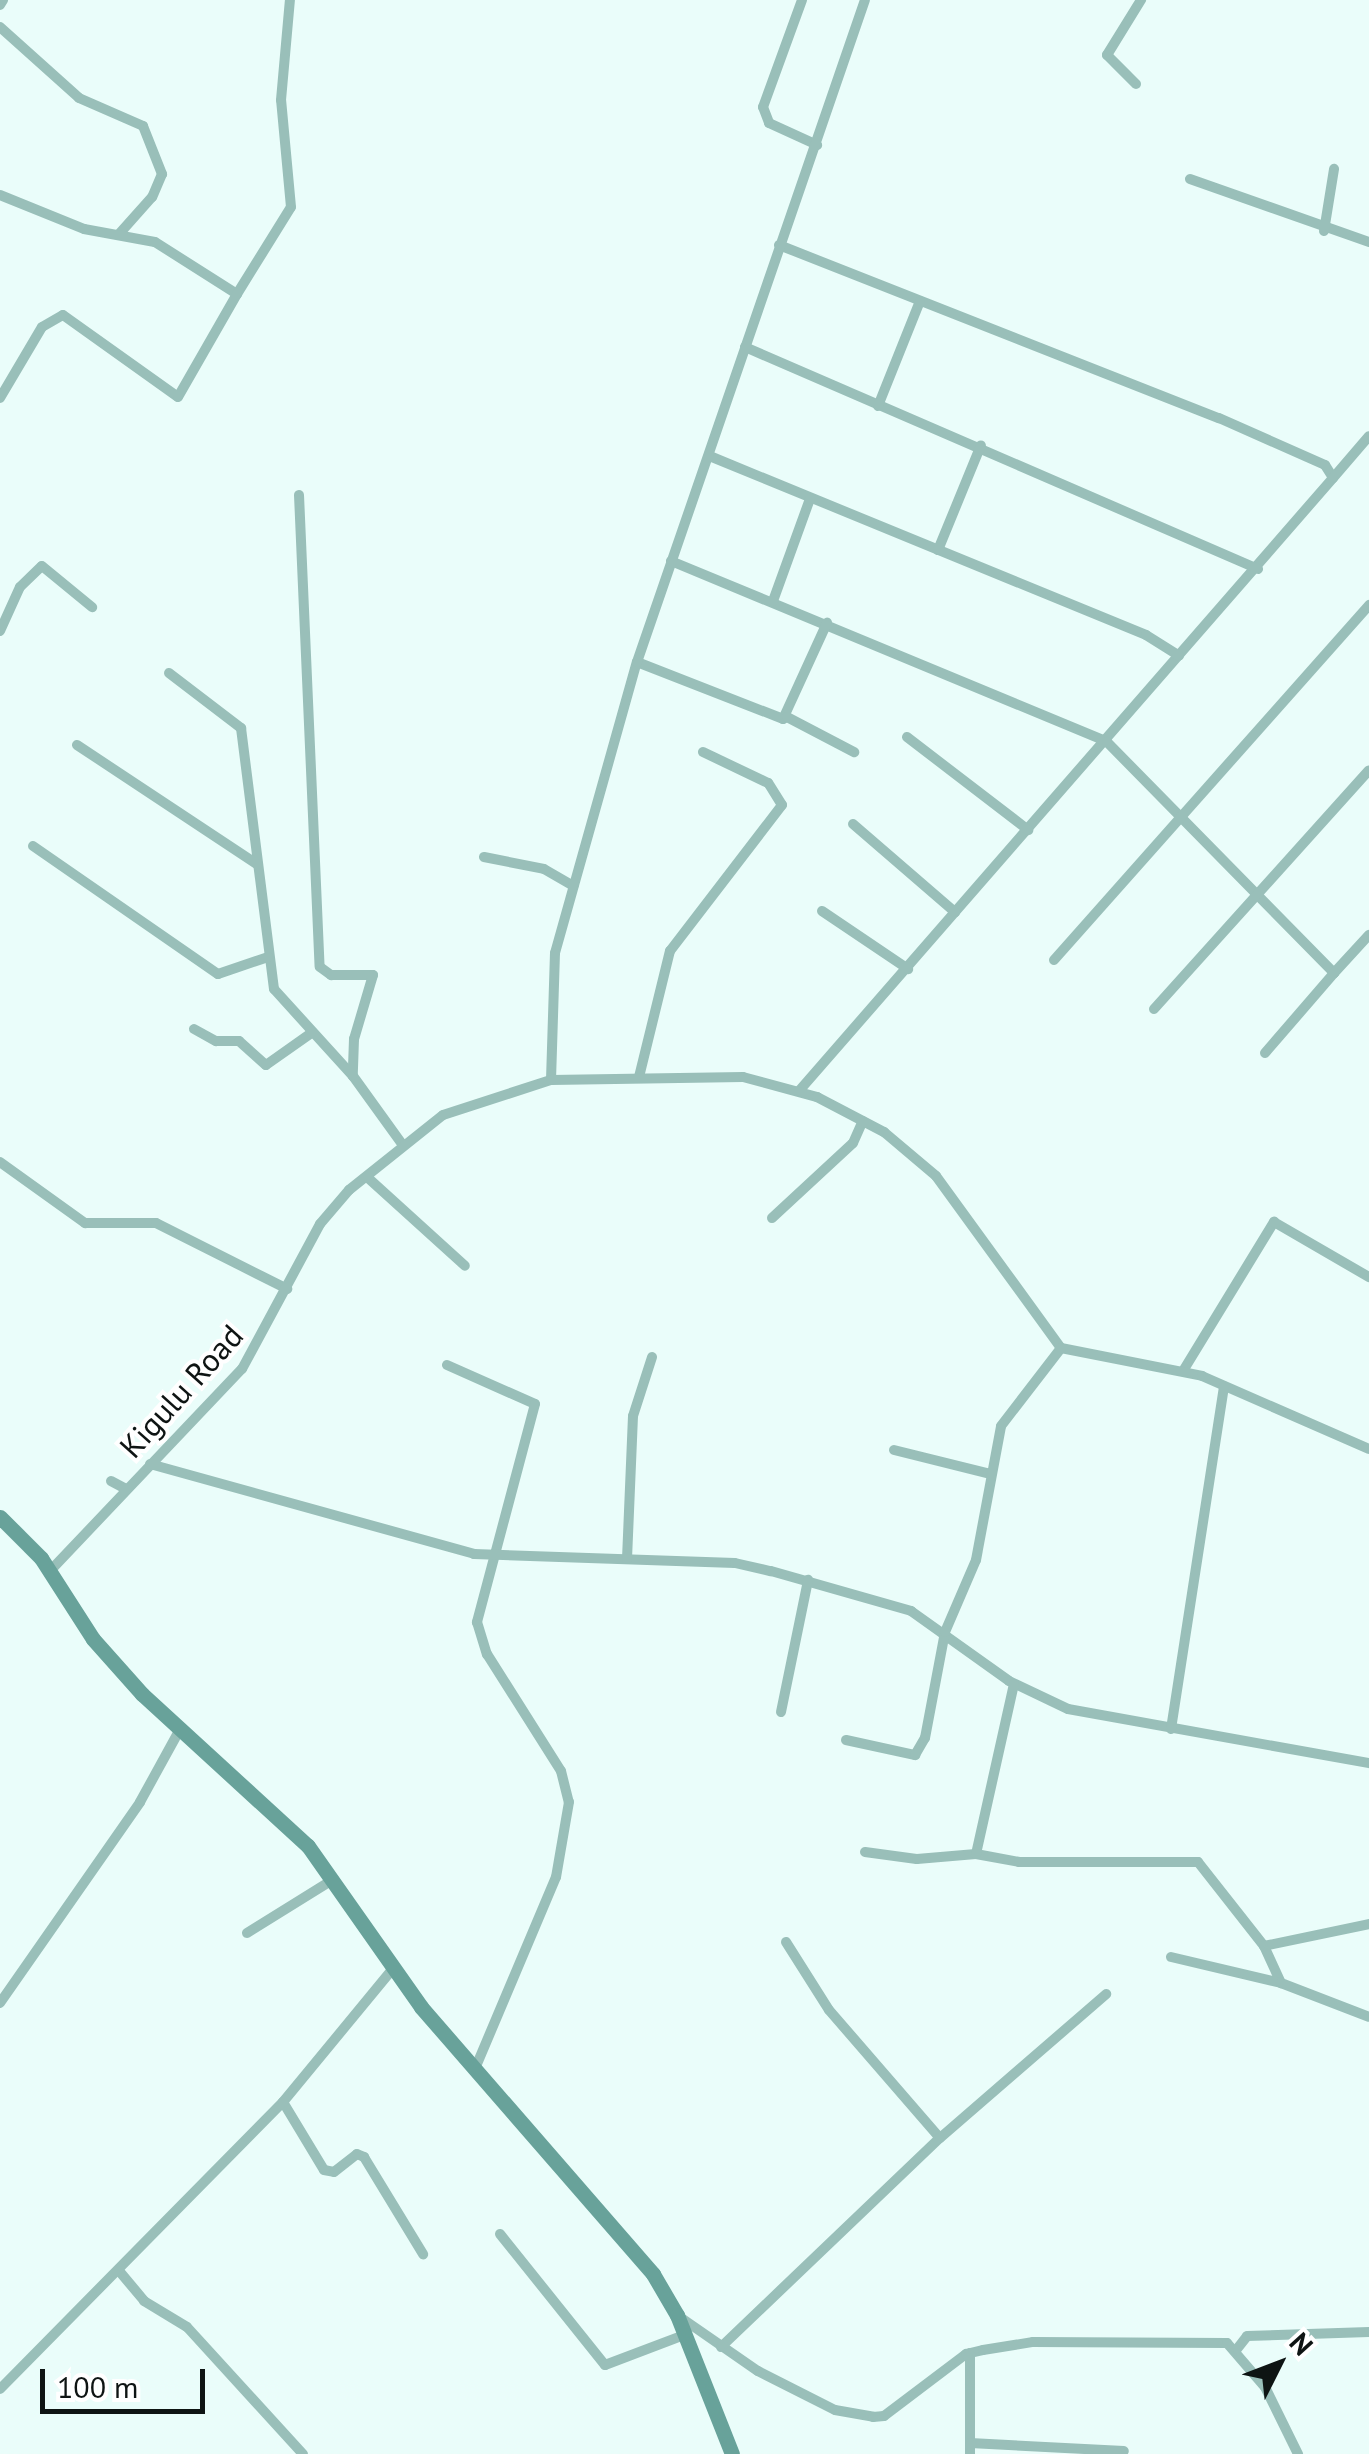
<!DOCTYPE html>
<style>
body{margin:0}
#map{position:relative;width:1369px;height:2454px;overflow:hidden;background:#eafdfa;font-family:"PT Sans",sans-serif}
div>[style]{position:absolute}
.street>*{height:10px;margin:-5px;padding:0 5px;transform-origin:5px;border-radius:5px;background:#99bfb9}
.secondary>*{height:15px;margin:-7.5px;padding:0 7.5px;transform-origin:7.5px;border-radius:7.5px;background:#68a29a}
span{translate:-50% -50%;white-space:nowrap;text-align:center;line-height:1.15;-webkit-text-stroke:8px #fff;paint-order:stroke}
.street-label{font-size:32px;color:#0e1413}
.north{position:absolute;left:1229px;top:2314px;width:100px;height:100px;-webkit-text-stroke:8px #fff;paint-order:stroke;rotate:48deg;font-size:28px;font-weight:700;line-height:40px;text-align:center;color:#0e1413}
.north::after{content:'';display:block;margin:auto;width:35px;height:45px;background:#0e1413;clip-path:polygon(50% 0,100% 100%,50% 72%,0 100%)}
.scale{position:absolute;left:40px;top:2369px;width:165px;height:45px;box-sizing:border-box;border:5px solid #0e1413;border-top:0;padding-left:12px;font-size:30px;line-height:35px;white-space:nowrap;color:#0e1413;-webkit-text-stroke:8px #fff;paint-order:stroke}
</style>
<div id="map">
<div class="street">
<i style="left:802px;top:0;width:114px;rotate:110deg"></i>
<i style="left:763px;top:107px;width:17px;rotate:69deg"></i>
<i style="left:769px;top:123px;width:53px;rotate:24.6deg"></i>
<i style="left:0;top:5px;width:6px;rotate:-59deg"></i>
<i style="left:0;top:27px;width:106px;rotate:41.9deg"></i>
<i style="left:79px;top:98px;width:70px;rotate:23.6deg"></i>
<i style="left:143px;top:126px;width:52px;rotate:68.4deg"></i>
<i style="left:162px;top:174px;width:25px;rotate:113deg"></i>
<i style="left:152px;top:197px;width:50px;rotate:131.7deg"></i>
<i style="left:1136px;top:84px;width:41px;rotate:-135deg"></i>
<i style="left:1107px;top:55px;width:65px;rotate:-58.3deg"></i>
<i style="left:1190px;top:179px;width:190px;rotate:19.4deg"></i>
<i style="left:0;top:195px;width:91px;rotate:22deg"></i>
<i style="left:84px;top:229px;width:72px;rotate:10.4deg"></i>
<i style="left:155px;top:242px;width:97px;rotate:32.4deg"></i>
<i style="left:237px;top:294px;width:102px;rotate:-58.2deg"></i>
<i style="left:291px;top:207px;width:107px;rotate:-95.3deg"></i>
<i style="left:281px;top:100px;width:100px;rotate:-84.9deg"></i>
<i style="left:1324px;top:231px;width:63px;rotate:-80.8deg"></i>
<i style="left:779px;top:245px;width:473px;rotate:21.5deg"></i>
<i style="left:1219px;top:418px;width:116px;rotate:23.9deg"></i>
<i style="left:1325px;top:465px;width:15px;rotate:58deg"></i>
<i style="left:1333px;top:478px;width:813px;rotate:131.06deg"></i>
<i style="left:745px;top:347px;width:559px;rotate:23.4deg"></i>
<i style="left:0;top:398px;width:82px;rotate:-59.4deg"></i>
<i style="left:42px;top:327px;width:24px;rotate:-30deg"></i>
<i style="left:63px;top:315px;width:141px;rotate:35.5deg"></i>
<i style="left:178px;top:397px;width:119px;rotate:-60.2deg"></i>
<i style="left:878px;top:406px;width:113px;rotate:-68.2deg"></i>
<i style="left:712px;top:457px;width:469px;rotate:22.3deg"></i>
<i style="left:1146px;top:635px;width:39px;rotate:32deg"></i>
<i style="left:1333px;top:478px;width:55px;rotate:-49.4deg"></i>
<i style="left:299px;top:495px;width:472px;rotate:87.5deg"></i>
<i style="left:320px;top:967px;width:14px;rotate:36deg"></i>
<i style="left:331px;top:975px;width:42px"></i>
<i style="left:373px;top:975px;width:67px;rotate:106.5deg"></i>
<i style="left:354px;top:1039px;width:37px;rotate:92deg"></i>
<i style="left:353px;top:1076px;width:84px;rotate:54.2deg"></i>
<i style="left:938px;top:550px;width:113px;rotate:-67.7deg"></i>
<i style="left:671px;top:561px;width:472px;rotate:22.5deg"></i>
<i style="left:1107px;top:742px;width:324px;rotate:45.5deg"></i>
<i style="left:1334px;top:973px;width:52px;rotate:-47.4deg"></i>
<i style="left:773px;top:601px;width:109px;rotate:-70.1deg"></i>
<i style="left:0;top:631px;width:48px;rotate:-65.6deg"></i>
<i style="left:20px;top:587px;width:30px;rotate:-44deg"></i>
<i style="left:42px;top:566px;width:65px;rotate:39.4deg"></i>
<i style="left:637px;top:662px;width:157px;rotate:21.3deg"></i>
<i style="left:783px;top:719px;width:106px;rotate:-65.4deg"></i>
<i style="left:169px;top:673px;width:91px;rotate:37.4deg"></i>
<i style="left:241px;top:728px;width:263px;rotate:82.8deg"></i>
<i style="left:274px;top:989px;width:116px;rotate:47.8deg"></i>
<i style="left:787px;top:717px;width:76px;rotate:27.6deg"></i>
<i style="left:907px;top:737px;width:153px;rotate:37.5deg"></i>
<i style="left:77px;top:745px;width:216px;rotate:33.5deg"></i>
<i style="left:853px;top:824px;width:135px;rotate:40.8deg"></i>
<i style="left:33px;top:846px;width:225px;rotate:34.7deg"></i>
<i style="left:218px;top:974px;width:53px;rotate:-18.8deg"></i>
<i style="left:484px;top:857px;width:61px;rotate:11.3deg"></i>
<i style="left:544px;top:869px;width:34px;rotate:30deg"></i>
<i style="left:822px;top:911px;width:104px;rotate:34deg"></i>
<i style="left:1054px;top:960px;width:475px;rotate:-48.4deg"></i>
<i style="left:1154px;top:1009px;width:321px;rotate:-48deg"></i>
<i style="left:194px;top:1029px;width:25px;rotate:29deg"></i>
<i style="left:216px;top:1041px;width:23px"></i>
<i style="left:239px;top:1041px;width:36px;rotate:42deg"></i>
<i style="left:266px;top:1065px;width:54px;rotate:-35.2deg"></i>
<i style="left:1265px;top:1053px;width:106px;rotate:-49.2deg"></i>
<i style="left:639px;top:1077px;width:130px;rotate:-76.2deg"></i>
<i style="left:670px;top:951px;width:184px;rotate:-52.5deg"></i>
<i style="left:782px;top:805px;width:26px;rotate:-122deg"></i>
<i style="left:768px;top:783px;width:72px;rotate:-154.5deg"></i>
<i style="left:551px;top:1080px;width:127px;rotate:-88.2deg"></i>
<i style="left:555px;top:953px;width:302px;rotate:-74.3deg"></i>
<i style="left:637px;top:662px;width:700px;rotate:-71deg"></i>
<i style="left:0;top:1162px;width:105px;rotate:35.7deg"></i>
<i style="left:85px;top:1223px;width:71px"></i>
<i style="left:156px;top:1223px;width:147px;rotate:26.7deg"></i>
<i style="left:367px;top:1177px;width:132px;rotate:42.2deg"></i>
<i style="left:772px;top:1218px;width:110px;rotate:-42.8deg"></i>
<i style="left:853px;top:1143px;width:24px;rotate:-66deg"></i>
<i style="left:447px;top:1365px;width:96px;rotate:23.9deg"></i>
<i style="left:535px;top:1404px;width:226px;rotate:104.9deg"></i>
<i style="left:477px;top:1622px;width:34px;rotate:73deg"></i>
<i style="left:487px;top:1654px;width:138px;rotate:57.7deg"></i>
<i style="left:561px;top:1771px;width:32px;rotate:76deg"></i>
<i style="left:569px;top:1802px;width:76px;rotate:99.8deg"></i>
<i style="left:556px;top:1877px;width:208px;rotate:112.9deg"></i>
<i style="left:1183px;top:1371px;width:175px;rotate:-58.6deg"></i>
<i style="left:1274px;top:1222px;width:110px;rotate:30.1deg"></i>
<i style="left:894px;top:1450px;width:99px;rotate:14deg"></i>
<i style="left:150px;top:1464px;width:336px;rotate:15.5deg"></i>
<i style="left:474px;top:1554px;width:261px;rotate:2deg"></i>
<i style="left:735px;top:1563px;width:37px;rotate:13deg"></i>
<i style="left:771px;top:1571px;width:146px;rotate:15.9deg"></i>
<i style="left:911px;top:1611px;width:120px;rotate:35.5deg"></i>
<i style="left:1009px;top:1681px;width:65px;rotate:25.4deg"></i>
<i style="left:1068px;top:1709px;width:306px;rotate:10.2deg"></i>
<i style="left:111px;top:1481px;width:17px;rotate:28deg"></i>
<i style="left:627px;top:1559px;width:143px;rotate:-87.6deg"></i>
<i style="left:633px;top:1416px;width:62px;rotate:-72.1deg"></i>
<i style="left:50px;top:1571px;width:279px;rotate:-46.5deg"></i>
<i style="left:242px;top:1369px;width:165px;rotate:-61.7deg"></i>
<i style="left:320px;top:1224px;width:45px;rotate:-49.5deg"></i>
<i style="left:349px;top:1190px;width:120px;rotate:-38.6deg"></i>
<i style="left:443px;top:1115px;width:114px;rotate:-18deg"></i>
<i style="left:551px;top:1080px;width:192px;rotate:-0.9deg"></i>
<i style="left:743px;top:1077px;width:77px;rotate:15.1deg"></i>
<i style="left:817px;top:1097px;width:76px;rotate:27.6deg"></i>
<i style="left:884px;top:1132px;width:68px;rotate:40.2deg"></i>
<i style="left:936px;top:1176px;width:213px;rotate:54deg"></i>
<i style="left:1061px;top:1348px;width:144px;rotate:11.2deg"></i>
<i style="left:1202px;top:1376px;width:182px;rotate:23.6deg"></i>
<i style="left:781px;top:1712px;width:135px;rotate:-78.4deg"></i>
<i style="left:1171px;top:1729px;width:347px;rotate:-81.2deg"></i>
<i style="left:846px;top:1740px;width:71px;rotate:12.3deg"></i>
<i style="left:915px;top:1755px;width:20px;rotate:-60deg"></i>
<i style="left:925px;top:1738px;width:108px;rotate:-79.3deg"></i>
<i style="left:945px;top:1632px;width:78px;rotate:-66.7deg"></i>
<i style="left:976px;top:1560px;width:136px;rotate:-79.4deg"></i>
<i style="left:1001px;top:1426px;width:98px;rotate:-52.4deg"></i>
<i style="left:865px;top:1852px;width:52px;rotate:7.7deg"></i>
<i style="left:917px;top:1859px;width:59px;rotate:-4.8deg"></i>
<i style="left:976px;top:1854px;width:44px;rotate:10.5deg"></i>
<i style="left:1019px;top:1862px;width:179px"></i>
<i style="left:1198px;top:1862px;width:107px;rotate:51.8deg"></i>
<i style="left:1264px;top:1946px;width:41px;rotate:65.3deg"></i>
<i style="left:976px;top:1854px;width:174px;rotate:-77.4deg"></i>
<i style="left:247px;top:1933px;width:100px;rotate:-31.9deg"></i>
<i style="left:786px;top:1942px;width:80px;rotate:57.7deg"></i>
<i style="left:829px;top:2010px;width:169px;rotate:49.1deg"></i>
<i style="left:1264px;top:1946px;width:107px;rotate:-11.8deg"></i>
<i style="left:1171px;top:1957px;width:113px;rotate:13.3deg"></i>
<i style="left:1281px;top:1983px;width:94px;rotate:21.1deg"></i>
<i style="left:0;top:2003px;width:245px;rotate:-55.1deg"></i>
<i style="left:140px;top:1802px;width:81px;rotate:-61.2deg"></i>
<i style="left:283px;top:2102px;width:79px;rotate:58.9deg"></i>
<i style="left:324px;top:2170px;width:10px;rotate:11deg"></i>
<i style="left:334px;top:2172px;width:29px;rotate:-38deg"></i>
<i style="left:357px;top:2154px;width:8px;rotate:23deg"></i>
<i style="left:364px;top:2157px;width:114px;rotate:58.7deg"></i>
<i style="left:500px;top:2234px;width:168px;rotate:51.3deg"></i>
<i style="left:605px;top:2365px;width:85px;rotate:-20.8deg"></i>
<i style="left:120px;top:2272px;width:38px;rotate:50deg"></i>
<i style="left:144px;top:2301px;width:50px;rotate:31.2deg"></i>
<i style="left:187px;top:2327px;width:172px;rotate:47.6deg"></i>
<i style="left:677px;top:2315px;width:98px;rotate:34.7deg"></i>
<i style="left:758px;top:2371px;width:86px;rotate:26.9deg"></i>
<i style="left:835px;top:2410px;width:39px;rotate:10deg"></i>
<i style="left:873px;top:2417px;width:11px;rotate:-5deg"></i>
<i style="left:884px;top:2416px;width:103px;rotate:-37.1deg"></i>
<i style="left:966px;top:2354px;width:17px;rotate:-13deg"></i>
<i style="left:983px;top:2350px;width:51px;rotate:-9.1deg"></i>
<i style="left:1033px;top:2342px;width:194px;rotate:0.3deg"></i>
<i style="left:1227px;top:2343px;width:58px;rotate:49.2deg"></i>
<i style="left:1265px;top:2387px;width:75px;rotate:63.8deg"></i>
<i style="left:721px;top:2347px;width:303px;rotate:-43.7deg"></i>
<i style="left:940px;top:2138px;width:220px;rotate:-40.9deg"></i>
<i style="left:1237px;top:2349px;width:16px;rotate:-52deg"></i>
<i style="left:1247px;top:2336px;width:122px;rotate:-1.9deg"></i>
<i style="left:970px;top:2353px;width:101px;rotate:90deg"></i>
<i style="left:0;top:2389px;width:403px;rotate:-45.4deg"></i>
<i style="left:283px;top:2102px;width:171px;rotate:-50.5deg"></i>
<i style="left:970px;top:2443px;width:154px;rotate:3deg"></i>
</div>
<div class="secondary">
<i style="left:0;top:1517px;width:58px;rotate:45deg"></i>
<i style="left:41px;top:1558px;width:96px;rotate:57.3deg"></i>
<i style="left:93px;top:1639px;width:74px;rotate:48.3deg"></i>
<i style="left:142px;top:1694px;width:225px;rotate:42.5deg"></i>
<i style="left:308px;top:1846px;width:197px;rotate:54.9deg"></i>
<i style="left:421px;top:2007px;width:354px;rotate:49deg"></i>
<i style="left:653px;top:2274px;width:48px;rotate:59.7deg"></i>
<i style="left:677px;top:2315px;width:149px;rotate:68.4deg"></i>
</div>
<div class="street-label">
<span style="left:181px;top:1391px;rotate:-48deg">Kigulu Road</span>
</div>
<div class="north">N</div>
<div class="scale">100 m</div>
</div>
